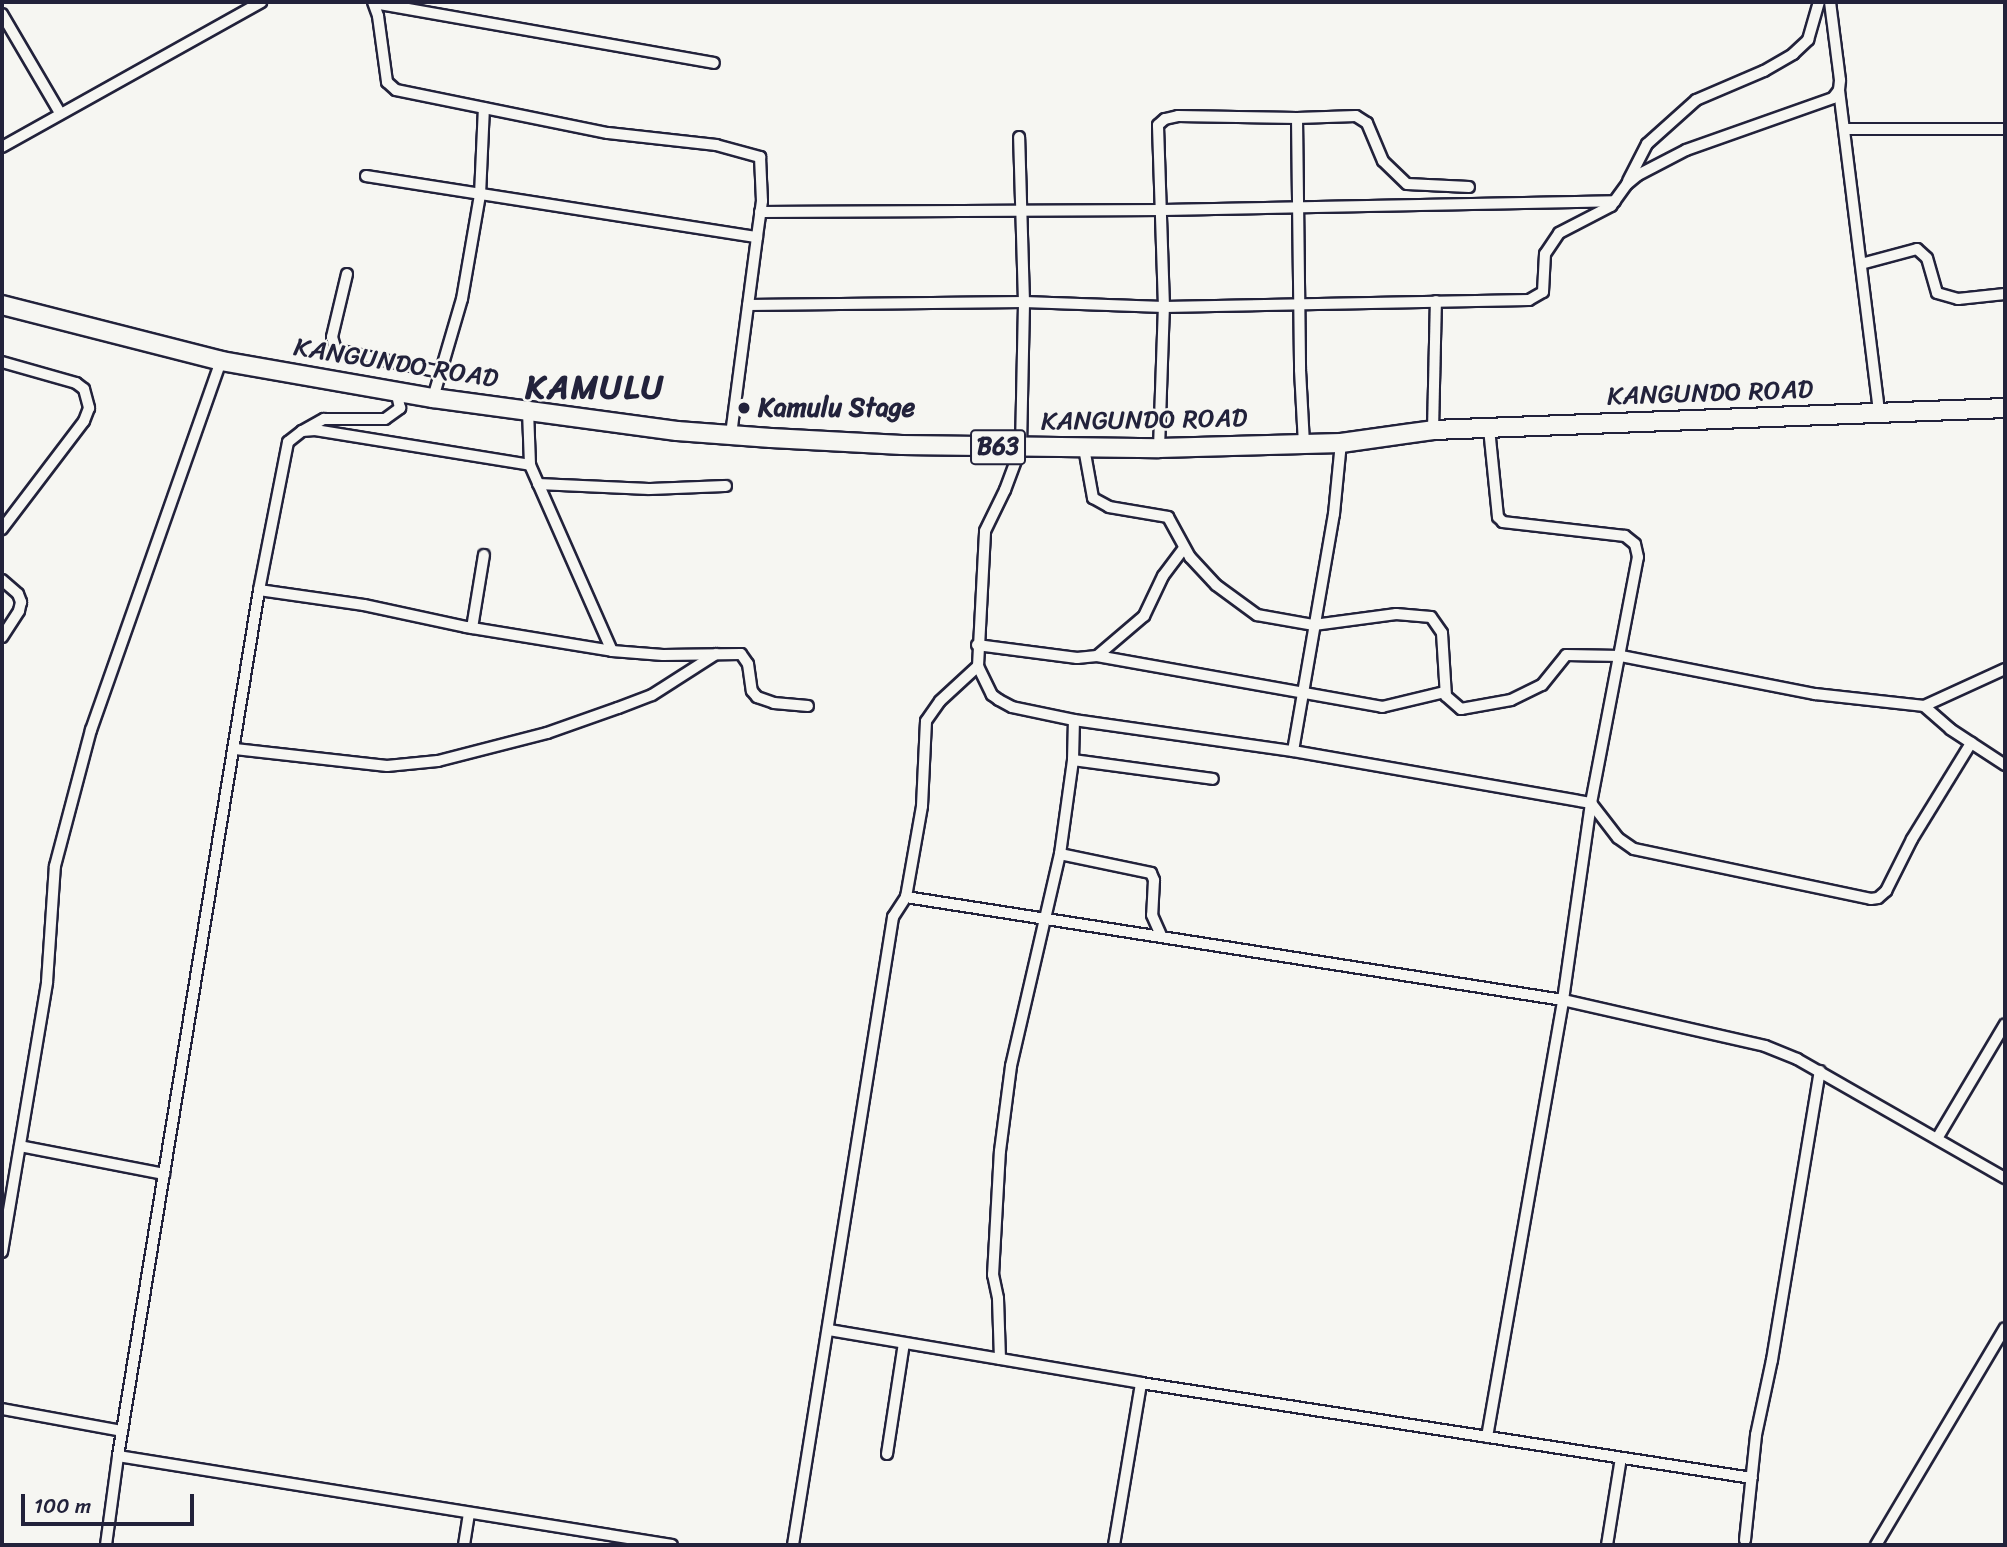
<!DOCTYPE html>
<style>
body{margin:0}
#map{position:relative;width:2007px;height:1547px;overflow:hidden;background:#f6f6f2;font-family:Sriracha,sans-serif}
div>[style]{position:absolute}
.roads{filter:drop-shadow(2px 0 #22223b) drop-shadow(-2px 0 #22223b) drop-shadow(0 2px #22223b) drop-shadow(0 -2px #22223b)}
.minor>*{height:10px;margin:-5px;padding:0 5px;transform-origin:5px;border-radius:5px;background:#f6f6f2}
.trunk>*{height:18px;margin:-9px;padding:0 9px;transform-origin:9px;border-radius:9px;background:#f6f6f2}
.dots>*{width:19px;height:19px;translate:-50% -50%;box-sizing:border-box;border:4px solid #f6f6f2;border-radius:50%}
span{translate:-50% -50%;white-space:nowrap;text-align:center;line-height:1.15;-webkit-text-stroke:5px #f6f6f2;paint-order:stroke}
.shield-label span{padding:2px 5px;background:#f6f6f2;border:2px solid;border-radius:5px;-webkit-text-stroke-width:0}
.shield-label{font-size:24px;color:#22223b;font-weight:700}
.street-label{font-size:26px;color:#22223b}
.poi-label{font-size:26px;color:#22223b;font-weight:700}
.left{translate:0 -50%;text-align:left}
.district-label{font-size:33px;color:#22223b;font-weight:700;letter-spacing:2px}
.frame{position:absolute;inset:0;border:4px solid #22223b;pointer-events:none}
.scale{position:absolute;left:21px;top:1494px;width:173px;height:32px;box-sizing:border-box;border:4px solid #22223b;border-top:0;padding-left:9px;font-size:21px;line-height:24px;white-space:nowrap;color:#22223b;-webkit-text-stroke:5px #f6f6f2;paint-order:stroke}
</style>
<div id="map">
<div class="roads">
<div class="minor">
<i style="left:373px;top:2px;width:15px;rotate:70deg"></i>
<i style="left:378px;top:16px;width:67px;rotate:82.2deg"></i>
<i style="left:387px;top:82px;width:12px;rotate:42deg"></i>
<i style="left:396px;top:90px;width:216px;rotate:11.5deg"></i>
<i style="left:608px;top:133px;width:109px;rotate:6.3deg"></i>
<i style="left:716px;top:145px;width:46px;rotate:15.3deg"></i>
<i style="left:760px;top:157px;width:44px;rotate:87.4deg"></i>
<i style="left:762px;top:201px;width:36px;rotate:98deg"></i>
<i style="left:374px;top:3px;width:345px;rotate:10deg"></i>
<i style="left:2px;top:14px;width:115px;rotate:59.6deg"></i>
<i style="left:1839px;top:90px;width:325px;rotate:82.9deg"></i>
<i style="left:1297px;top:118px;width:252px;rotate:89.3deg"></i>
<i style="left:1300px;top:370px;width:73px;rotate:86.9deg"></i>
<i style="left:1844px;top:129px;width:161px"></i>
<i style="left:2px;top:147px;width:297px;rotate:-29.2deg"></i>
<i style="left:366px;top:176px;width:396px;rotate:8.9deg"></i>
<i style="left:757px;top:237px;width:200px;rotate:97.5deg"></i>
<i style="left:1628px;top:181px;width:42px;rotate:-62.8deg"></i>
<i style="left:1647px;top:144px;width:66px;rotate:-41.9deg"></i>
<i style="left:1696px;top:100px;width:74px;rotate:-23.1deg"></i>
<i style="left:1764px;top:71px;width:34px;rotate:-30deg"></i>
<i style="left:1793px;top:54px;width:21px;rotate:-43deg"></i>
<i style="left:1808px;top:40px;width:40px;rotate:-74deg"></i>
<i style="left:760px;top:212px;width:403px;rotate:-0.3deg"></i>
<i style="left:1163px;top:210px;width:452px;rotate:-1.1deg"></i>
<i style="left:1861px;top:264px;width:58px;rotate:-15deg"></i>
<i style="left:1917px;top:249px;width:13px;rotate:42deg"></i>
<i style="left:1927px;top:258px;width:36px;rotate:74deg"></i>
<i style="left:1937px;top:293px;width:22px;rotate:16deg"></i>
<i style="left:1958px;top:299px;width:47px;rotate:-6.1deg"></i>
<i style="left:347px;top:274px;width:65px;rotate:103.4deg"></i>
<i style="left:332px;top:337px;width:14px;rotate:73deg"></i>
<i style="left:336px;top:350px;width:106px;rotate:11.9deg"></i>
<i style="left:748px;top:305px;width:276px;rotate:-0.6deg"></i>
<i style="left:1024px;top:302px;width:140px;rotate:2deg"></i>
<i style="left:1164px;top:307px;width:365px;rotate:-1.1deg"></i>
<i style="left:1529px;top:300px;width:16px;rotate:-30deg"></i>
<i style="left:1543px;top:292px;width:38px;rotate:-87deg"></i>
<i style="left:1545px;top:254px;width:25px;rotate:-56deg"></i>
<i style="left:1559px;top:233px;width:59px;rotate:-27.4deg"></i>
<i style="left:1611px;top:206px;width:27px;rotate:-54deg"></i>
<i style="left:1627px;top:184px;width:14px;rotate:-39deg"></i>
<i style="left:1638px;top:175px;width:54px;rotate:-27.5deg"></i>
<i style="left:1686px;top:150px;width:156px;rotate:-19.5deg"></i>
<i style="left:1833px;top:98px;width:10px;rotate:-53deg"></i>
<i style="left:1839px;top:90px;width:10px;rotate:-84deg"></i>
<i style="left:1840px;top:80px;width:79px;rotate:-97.3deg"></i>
<i style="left:2px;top:362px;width:77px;rotate:15.8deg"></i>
<i style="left:76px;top:383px;width:10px;rotate:37deg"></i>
<i style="left:84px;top:389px;width:20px;rotate:75deg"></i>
<i style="left:89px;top:408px;width:14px;rotate:111deg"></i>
<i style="left:84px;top:421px;width:136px;rotate:127.2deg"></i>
<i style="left:433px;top:398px;width:103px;rotate:-73.7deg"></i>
<i style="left:462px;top:299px;width:106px;rotate:-80.2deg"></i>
<i style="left:480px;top:195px;width:87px;rotate:-87.4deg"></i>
<i style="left:1433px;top:430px;width:129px;rotate:-88.7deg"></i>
<i style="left:302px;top:431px;width:25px;rotate:-29deg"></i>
<i style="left:324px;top:419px;width:61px"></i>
<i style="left:385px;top:419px;width:19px;rotate:-36deg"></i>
<i style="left:400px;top:408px;width:17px;rotate:-103deg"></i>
<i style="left:1084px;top:448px;width:51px;rotate:79.8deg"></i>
<i style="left:1093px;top:498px;width:18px;rotate:29deg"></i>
<i style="left:1109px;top:507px;width:60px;rotate:9.6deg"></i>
<i style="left:1168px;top:517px;width:46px;rotate:61.2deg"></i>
<i style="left:1190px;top:557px;width:38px;rotate:47deg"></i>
<i style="left:1216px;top:585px;width:51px;rotate:36.2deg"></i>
<i style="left:1257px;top:615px;width:58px;rotate:10deg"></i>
<i style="left:1314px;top:625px;width:83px;rotate:-7.6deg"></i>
<i style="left:1396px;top:614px;width:35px;rotate:5deg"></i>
<i style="left:1431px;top:617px;width:19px;rotate:55deg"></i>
<i style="left:1442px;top:633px;width:63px;rotate:86.4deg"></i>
<i style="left:1446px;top:696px;width:20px;rotate:41deg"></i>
<i style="left:1461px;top:709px;width:51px;rotate:-10.2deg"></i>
<i style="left:1511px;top:700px;width:34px;rotate:-26deg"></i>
<i style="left:1542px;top:685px;width:38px;rotate:-51deg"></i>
<i style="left:1566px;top:655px;width:55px;rotate:1deg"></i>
<i style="left:1621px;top:656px;width:198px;rotate:11.1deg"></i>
<i style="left:1815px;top:694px;width:110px;rotate:6.3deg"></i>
<i style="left:1924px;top:706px;width:35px;rotate:41deg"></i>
<i style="left:1950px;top:729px;width:66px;rotate:33.2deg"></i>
<i style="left:1159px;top:448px;width:141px;rotate:-88deg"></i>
<i style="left:1164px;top:307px;width:182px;rotate:-91.9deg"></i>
<i style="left:1158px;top:125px;width:9px;rotate:-41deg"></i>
<i style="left:1165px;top:119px;width:13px;rotate:-13deg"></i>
<i style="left:1178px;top:116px;width:119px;rotate:1deg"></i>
<i style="left:1297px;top:118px;width:59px;rotate:-1.9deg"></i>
<i style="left:1356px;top:116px;width:13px;rotate:32deg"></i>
<i style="left:1367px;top:123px;width:41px;rotate:67.2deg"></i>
<i style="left:1383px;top:161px;width:33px;rotate:44deg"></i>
<i style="left:1407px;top:184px;width:62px;rotate:2.8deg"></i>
<i style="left:530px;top:465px;width:203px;rotate:66.2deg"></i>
<i style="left:538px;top:484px;width:111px;rotate:2.6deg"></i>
<i style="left:649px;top:489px;width:77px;rotate:-2.2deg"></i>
<i style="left:2px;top:580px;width:21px;rotate:41deg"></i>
<i style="left:18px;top:594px;width:9px;rotate:69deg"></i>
<i style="left:21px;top:602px;width:9px;rotate:103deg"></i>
<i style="left:19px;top:611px;width:31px;rotate:123deg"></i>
<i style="left:259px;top:590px;width:106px;rotate:8.1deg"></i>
<i style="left:364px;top:605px;width:104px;rotate:12.2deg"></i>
<i style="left:466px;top:627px;width:148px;rotate:9.3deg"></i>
<i style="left:612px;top:651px;width:51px;rotate:4.5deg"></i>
<i style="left:663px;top:655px;width:78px;rotate:-0.7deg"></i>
<i style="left:741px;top:654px;width:12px;rotate:55deg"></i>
<i style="left:748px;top:664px;width:27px;rotate:82deg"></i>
<i style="left:752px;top:691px;width:8px;rotate:50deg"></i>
<i style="left:757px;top:697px;width:18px;rotate:19deg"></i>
<i style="left:774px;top:703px;width:34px;rotate:5deg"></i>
<i style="left:472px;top:628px;width:74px;rotate:-80.7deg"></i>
<i style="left:977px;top:645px;width:101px;rotate:7.4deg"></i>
<i style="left:1077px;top:658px;width:20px;rotate:-6deg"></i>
<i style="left:1097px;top:656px;width:62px;rotate:-40.4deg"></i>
<i style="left:1144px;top:616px;width:44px;rotate:-64.6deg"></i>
<i style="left:1163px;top:576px;width:34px;rotate:-53deg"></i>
<i style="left:1097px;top:656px;width:290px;rotate:10.1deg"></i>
<i style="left:1382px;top:707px;width:65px;rotate:-13.4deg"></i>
<i style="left:1924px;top:706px;width:89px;rotate:-24.6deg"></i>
<i style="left:1074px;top:720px;width:221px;rotate:8.1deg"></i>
<i style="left:1293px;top:751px;width:303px;rotate:9.9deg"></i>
<i style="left:1591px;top:803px;width:44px;rotate:52.4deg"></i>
<i style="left:1618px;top:838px;width:19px;rotate:35deg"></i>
<i style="left:1634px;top:849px;width:242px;rotate:11.9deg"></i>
<i style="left:1871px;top:899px;width:7px;rotate:-8deg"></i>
<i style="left:1878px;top:898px;width:11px;rotate:-41deg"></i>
<i style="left:1886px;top:891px;width:58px;rotate:-63.4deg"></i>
<i style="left:1912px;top:839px;width:113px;rotate:-58.4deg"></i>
<i style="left:235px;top:749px;width:153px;rotate:6.4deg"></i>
<i style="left:387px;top:766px;width:51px;rotate:-5.6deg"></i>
<i style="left:438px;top:761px;width:113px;rotate:-14.4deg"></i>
<i style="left:547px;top:733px;width:75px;rotate:-19.4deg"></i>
<i style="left:618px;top:708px;width:36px;rotate:-21deg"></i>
<i style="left:652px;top:695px;width:76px;rotate:-32.6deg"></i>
<i style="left:1293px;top:751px;width:241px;rotate:-80.2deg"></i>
<i style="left:1334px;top:514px;width:71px;rotate:-84.4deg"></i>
<i style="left:1073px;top:760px;width:141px;rotate:7.7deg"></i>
<i style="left:1060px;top:854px;width:93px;rotate:11.8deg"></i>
<i style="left:1151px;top:873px;width:8px;rotate:67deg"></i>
<i style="left:1154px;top:880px;width:35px;rotate:93deg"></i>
<i style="left:1152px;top:915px;width:24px;rotate:66deg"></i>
<i style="left:906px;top:897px;width:92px;rotate:-80deg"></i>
<i style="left:922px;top:806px;width:85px;rotate:-87.3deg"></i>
<i style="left:926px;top:721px;width:24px;rotate:-55deg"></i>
<i style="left:940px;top:701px;width:52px;rotate:-42.6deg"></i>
<i style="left:1938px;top:1137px;width:131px;rotate:-59.3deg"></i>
<i style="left:20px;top:1146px;width:147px;rotate:11deg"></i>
<i style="left:2px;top:1252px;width:274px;rotate:-80.5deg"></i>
<i style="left:47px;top:982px;width:116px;rotate:-86.1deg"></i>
<i style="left:55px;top:866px;width:141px;rotate:-75.2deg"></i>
<i style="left:91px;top:730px;width:391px;rotate:-70.6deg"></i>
<i style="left:829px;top:1330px;width:316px;rotate:9.6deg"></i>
<i style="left:1141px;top:1383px;width:618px;rotate:8.84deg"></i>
<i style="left:1000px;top:1359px;width:61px;rotate:-91.9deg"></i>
<i style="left:998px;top:1298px;width:24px;rotate:-102deg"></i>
<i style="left:993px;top:1275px;width:124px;rotate:-86.8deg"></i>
<i style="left:1000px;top:1151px;width:86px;rotate:-82.6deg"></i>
<i style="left:1011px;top:1066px;width:218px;rotate:-77deg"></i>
<i style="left:1060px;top:854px;width:95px;rotate:-82.1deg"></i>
<i style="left:1073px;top:760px;width:40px;rotate:-88.6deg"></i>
<i style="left:1074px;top:720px;width:63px;rotate:-168.2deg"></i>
<i style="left:1012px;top:707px;width:15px;rotate:-152deg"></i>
<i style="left:999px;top:700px;width:9px;rotate:-144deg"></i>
<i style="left:992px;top:695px;width:32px;rotate:-116deg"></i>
<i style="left:978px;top:666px;width:135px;rotate:-87deg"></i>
<i style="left:985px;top:531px;width:46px;rotate:-64deg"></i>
<i style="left:1005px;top:490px;width:46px;rotate:-69.6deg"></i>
<i style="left:1021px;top:447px;width:145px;rotate:-88.8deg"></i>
<i style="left:1024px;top:302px;width:165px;rotate:-91.7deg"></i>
<i style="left:2px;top:1409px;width:122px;rotate:10.4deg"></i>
<i style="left:1487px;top:1437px;width:444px;rotate:-80.1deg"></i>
<i style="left:1563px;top:1000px;width:199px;rotate:-81.9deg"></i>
<i style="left:1591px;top:803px;width:250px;rotate:-79.2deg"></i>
<i style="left:1638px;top:557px;width:13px;rotate:-103deg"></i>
<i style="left:1635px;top:544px;width:13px;rotate:-141deg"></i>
<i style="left:1625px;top:536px;width:123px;rotate:-173.5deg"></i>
<i style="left:1503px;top:522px;width:7px;rotate:-135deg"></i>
<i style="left:1498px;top:517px;width:89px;rotate:-95.8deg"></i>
<i style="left:887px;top:1454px;width:112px;rotate:-81.3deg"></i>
<i style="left:118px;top:1456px;width:561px;rotate:9.13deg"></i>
<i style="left:1745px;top:1540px;width:106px;rotate:-84deg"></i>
<i style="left:1756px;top:1435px;width:77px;rotate:-78deg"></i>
<i style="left:1772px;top:1360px;width:293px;rotate:-80.6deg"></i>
<i style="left:106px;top:1545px;width:90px;rotate:-82.3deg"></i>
<i style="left:118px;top:1456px;width:877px;rotate:-80.75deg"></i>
<i style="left:259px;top:590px;width:151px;rotate:-78.9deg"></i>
<i style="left:288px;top:442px;width:18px;rotate:-38deg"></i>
<i style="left:302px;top:431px;width:13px;rotate:-4deg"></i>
<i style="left:315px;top:430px;width:218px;rotate:9.2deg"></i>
<i style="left:530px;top:465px;width:55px;rotate:-92.1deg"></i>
<i style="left:464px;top:1545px;width:32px;rotate:-81deg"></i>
<i style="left:793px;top:1545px;width:636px;rotate:-80.95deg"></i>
<i style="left:893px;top:917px;width:24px;rotate:-57deg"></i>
<i style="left:906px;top:897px;width:665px;rotate:8.91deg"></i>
<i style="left:1563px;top:1000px;width:207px;rotate:12.8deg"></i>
<i style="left:1765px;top:1046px;width:35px;rotate:22deg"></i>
<i style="left:1797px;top:1059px;width:240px;rotate:29.8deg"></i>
<i style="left:1114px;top:1545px;width:164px;rotate:-80.5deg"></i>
<i style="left:1607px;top:1545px;width:88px;rotate:-80.9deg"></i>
<i style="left:1876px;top:1545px;width:252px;rotate:-59.3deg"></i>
</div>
<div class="trunk">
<i style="left:2px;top:305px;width:226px;rotate:14.3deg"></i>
<i style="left:221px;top:361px;width:215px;rotate:9.9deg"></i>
<i style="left:433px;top:398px;width:246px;rotate:7.7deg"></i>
<i style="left:677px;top:431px;width:94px;rotate:4.3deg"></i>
<i style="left:771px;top:438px;width:131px;rotate:3.1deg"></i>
<i style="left:902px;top:445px;width:257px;rotate:0.7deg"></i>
<i style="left:1159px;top:448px;width:182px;rotate:-1.6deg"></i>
<i style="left:1341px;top:443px;width:93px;rotate:-8deg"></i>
<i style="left:1433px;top:430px;width:572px;rotate:-2.2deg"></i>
</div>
</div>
<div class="dots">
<i style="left:744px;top:408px;background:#22223b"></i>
</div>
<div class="shield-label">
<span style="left:998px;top:447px">B63</span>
</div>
<div class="street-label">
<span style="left:396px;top:363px;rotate:9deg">KANGUNDO ROAD</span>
<span style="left:1710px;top:393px;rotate:-2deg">KANGUNDO ROAD</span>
<span style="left:1144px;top:420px;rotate:-1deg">KANGUNDO ROAD</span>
</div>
<div class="poi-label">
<span class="left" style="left:758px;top:408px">Kamulu Stage</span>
</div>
<div class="district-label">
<span style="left:595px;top:388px">KAMULU</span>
</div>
<div class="frame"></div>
<div class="scale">100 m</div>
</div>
